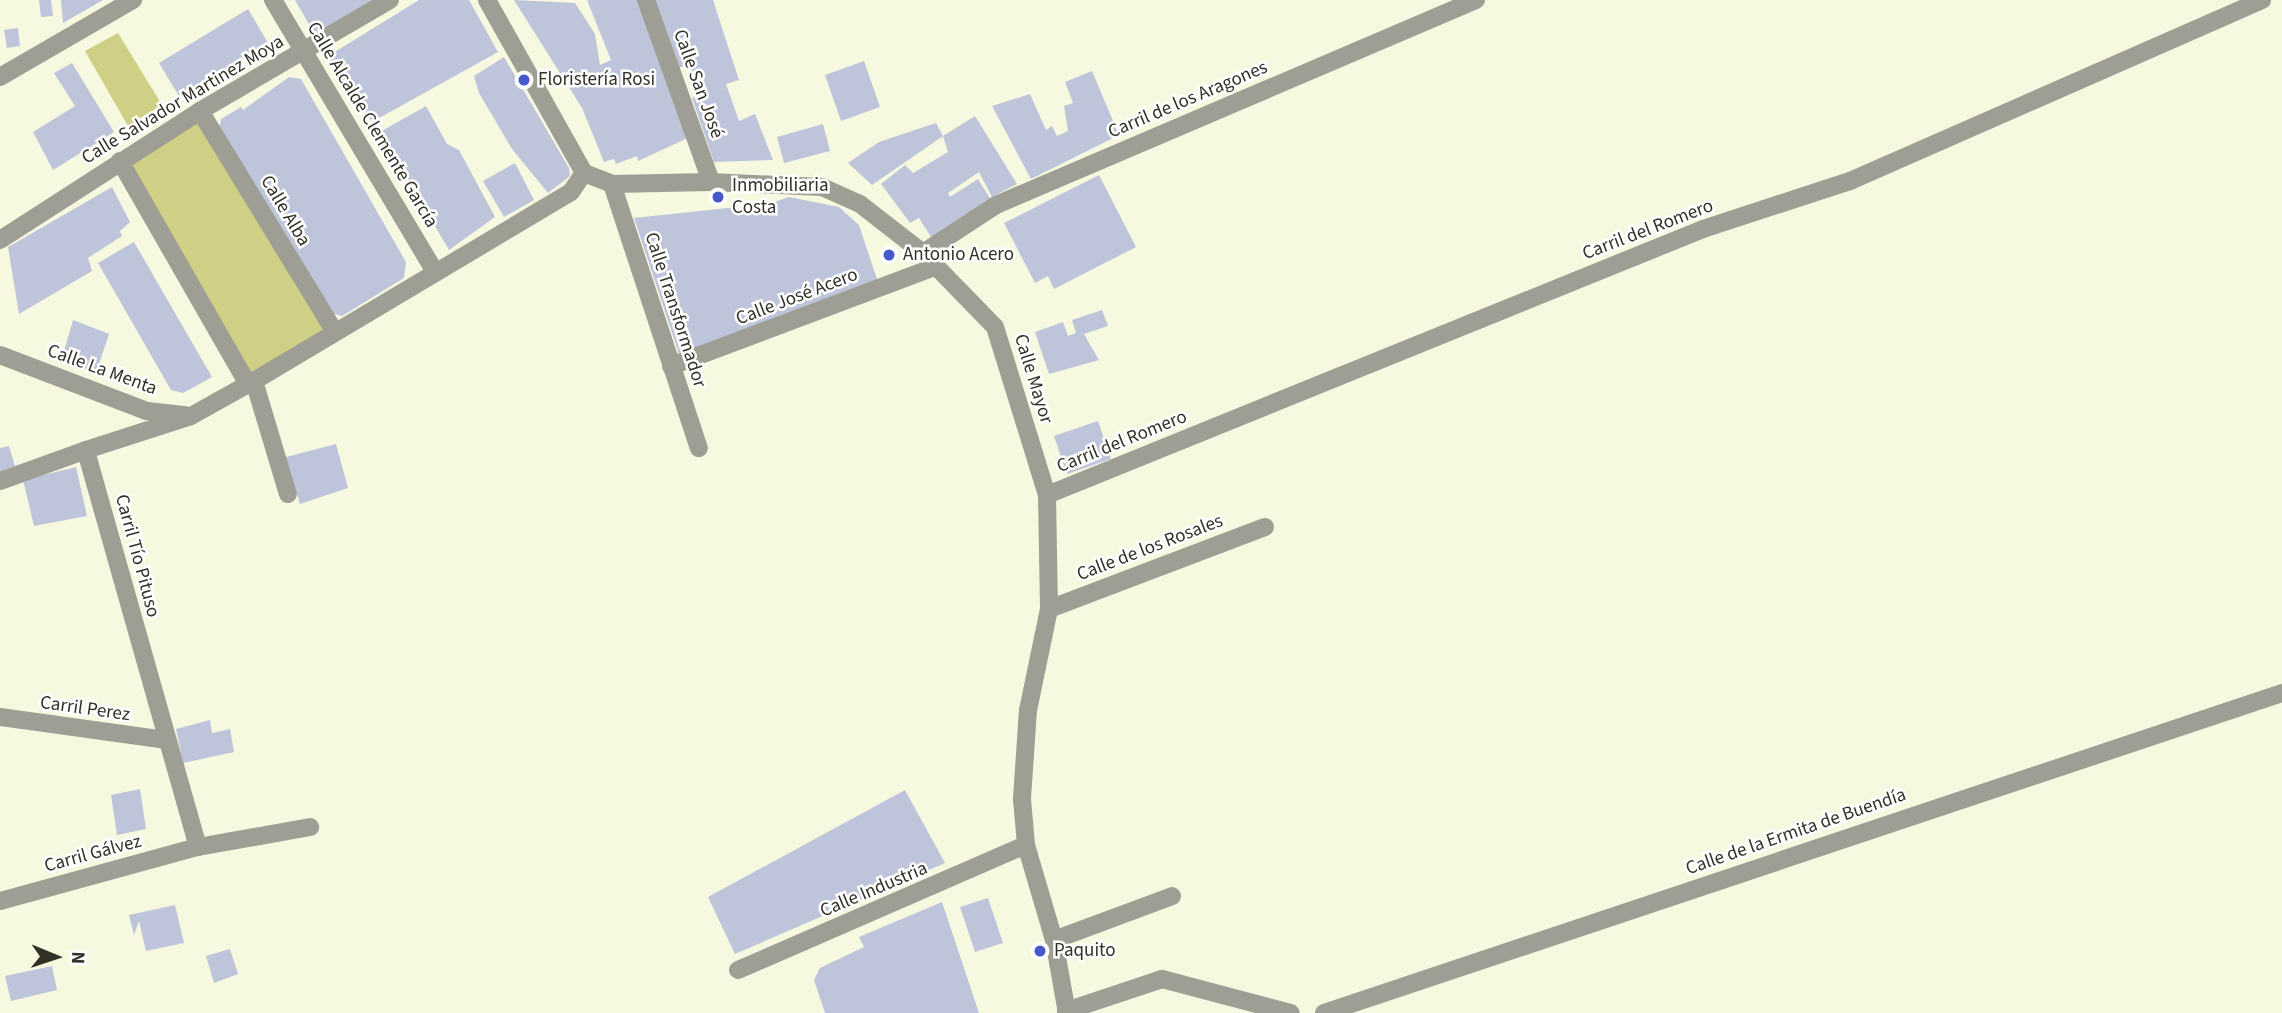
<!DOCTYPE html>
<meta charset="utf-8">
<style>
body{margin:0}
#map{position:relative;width:2282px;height:1013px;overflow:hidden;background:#f7f8e0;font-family:"Source Sans 3",sans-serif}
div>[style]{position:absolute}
.green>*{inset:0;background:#cfcf86}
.building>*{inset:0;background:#bec5db}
.minor>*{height:18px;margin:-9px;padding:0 9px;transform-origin:9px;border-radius:9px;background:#9e9e94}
.dots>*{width:19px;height:19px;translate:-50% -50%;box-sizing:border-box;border:4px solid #fff;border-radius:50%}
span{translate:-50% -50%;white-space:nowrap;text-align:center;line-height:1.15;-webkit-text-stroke:5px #fff;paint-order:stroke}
.poi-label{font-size:19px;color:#313128}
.left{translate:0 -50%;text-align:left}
.street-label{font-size:19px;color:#313128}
.north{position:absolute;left:21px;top:922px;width:70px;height:70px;-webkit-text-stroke:5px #fff;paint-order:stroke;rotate:92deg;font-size:19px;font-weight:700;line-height:28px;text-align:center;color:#313128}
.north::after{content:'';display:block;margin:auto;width:24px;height:32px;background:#313128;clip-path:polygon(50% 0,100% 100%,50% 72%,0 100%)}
</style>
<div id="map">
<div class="green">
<i style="clip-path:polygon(118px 33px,162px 105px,128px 126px,85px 51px)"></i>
<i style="clip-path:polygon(199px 112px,333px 332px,247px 381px,121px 162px)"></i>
</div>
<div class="building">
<i style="clip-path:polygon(39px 0,51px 0,53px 16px,41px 17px)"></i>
<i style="clip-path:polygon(61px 0,103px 0,63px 23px)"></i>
<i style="clip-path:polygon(295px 0,387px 0,325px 36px,314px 33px)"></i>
<i style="clip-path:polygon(419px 0,469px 0,498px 52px,372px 122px,330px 61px,333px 53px)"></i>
<i style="clip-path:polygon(514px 0,575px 3px,595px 34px,600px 65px,611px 60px,587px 0,638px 0,690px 137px,638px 161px,637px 156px,616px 164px,614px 159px,604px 162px,582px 108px)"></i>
<i style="clip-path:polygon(654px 0,713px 0,739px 80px,726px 84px,739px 121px,755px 114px,773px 160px,714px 162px,692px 98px,697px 95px,691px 85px,697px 83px,689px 65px,678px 68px)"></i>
<i style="clip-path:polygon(248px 9px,268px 43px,179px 96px,159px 63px)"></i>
<i style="clip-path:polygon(18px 28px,20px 46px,7px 48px,4px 30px)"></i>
<i style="clip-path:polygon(504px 57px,569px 168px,570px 176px,548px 193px,512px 149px,479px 93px,474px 76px)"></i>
<i style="clip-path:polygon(864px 61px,880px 107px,841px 121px,825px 75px)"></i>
<i style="clip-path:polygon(72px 63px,114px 132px,53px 170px,33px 132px,75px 106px,54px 73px)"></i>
<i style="clip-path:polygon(1092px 71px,1119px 135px,1031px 179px,992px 106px,1030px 94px,1046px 130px,1052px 126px,1057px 136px,1068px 131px,1064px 106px,1073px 103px,1065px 82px)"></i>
<i style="clip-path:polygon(289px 77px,301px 79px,406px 262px,404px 278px,342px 316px,326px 312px,219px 130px,221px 119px,241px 107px,243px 110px)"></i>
<i style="clip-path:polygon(426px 106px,447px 144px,459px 150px,495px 217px,449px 250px,380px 132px)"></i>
<i style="clip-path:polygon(975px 116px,1017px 184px,992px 197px,979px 172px,948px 193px,950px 197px,978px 179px,991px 200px,933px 240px,919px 218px,910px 223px,881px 184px,905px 165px,913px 173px,948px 152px,943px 136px)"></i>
<i style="clip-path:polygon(936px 123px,943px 136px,872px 185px,848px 163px,879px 142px)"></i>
<i style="clip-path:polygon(823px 124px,830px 151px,784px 163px,777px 137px)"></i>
<i style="clip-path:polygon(515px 163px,534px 200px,504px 217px,483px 181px)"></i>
<i style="clip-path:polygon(1099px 175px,1136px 247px,1054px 289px,1048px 276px,1035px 283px,1004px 223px)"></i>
<i style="clip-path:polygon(112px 187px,130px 222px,120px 231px,122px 236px,88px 258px,92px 271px,19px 314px,8px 247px)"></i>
<i style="clip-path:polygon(789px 197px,839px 207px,859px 225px,878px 282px,680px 357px,634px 218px,737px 207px,739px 214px)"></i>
<i style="clip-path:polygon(134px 242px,212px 377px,183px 393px,171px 390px,98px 263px)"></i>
<i style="clip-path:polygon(1102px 310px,1108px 326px,1084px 334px,1099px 360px,1049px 374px,1035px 332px,1063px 322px,1068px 336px,1076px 333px,1072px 320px)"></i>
<i style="clip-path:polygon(73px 320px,109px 334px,96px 373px,61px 362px)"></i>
<i style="clip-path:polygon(1098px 421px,1111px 459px,1067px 474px,1054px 436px)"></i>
<i style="clip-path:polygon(336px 444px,348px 488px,300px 504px,286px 457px)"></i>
<i style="clip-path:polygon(9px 446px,15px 466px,0 472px,0 448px)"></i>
<i style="clip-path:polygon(76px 467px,87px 516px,34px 526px,23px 480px)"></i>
<i style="clip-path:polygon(210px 720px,212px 733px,230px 729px,234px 752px,183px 763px,176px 729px)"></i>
<i style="clip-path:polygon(140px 789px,146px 829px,117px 835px,111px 795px)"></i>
<i style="clip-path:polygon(905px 790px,945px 863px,735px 954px,708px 897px)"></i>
<i style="clip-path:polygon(988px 898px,1003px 943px,975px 952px,960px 907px)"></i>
<i style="clip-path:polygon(942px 902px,979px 1013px,825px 1013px,814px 980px,820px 968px,864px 947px,859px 937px)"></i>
<i style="clip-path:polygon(175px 905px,184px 943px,146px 951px,139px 921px,134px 935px,129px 915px)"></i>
<i style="clip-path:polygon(230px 949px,238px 974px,214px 983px,206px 956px)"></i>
<i style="clip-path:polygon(52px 966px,57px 990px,11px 1001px,5px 976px)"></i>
</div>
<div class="minor">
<i style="left:273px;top:0;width:317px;rotate:59.2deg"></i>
<i style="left:487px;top:0;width:198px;rotate:60.7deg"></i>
<i style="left:584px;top:173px;width:30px;rotate:21deg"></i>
<i style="left:612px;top:184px;width:99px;rotate:-1.2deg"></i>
<i style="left:711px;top:182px;width:111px;rotate:2.6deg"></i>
<i style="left:822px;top:187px;width:42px;rotate:24.1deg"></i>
<i style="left:860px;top:204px;width:80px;rotate:37.9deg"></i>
<i style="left:923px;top:253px;width:103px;rotate:45.8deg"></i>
<i style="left:995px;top:327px;width:176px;rotate:72.8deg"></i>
<i style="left:1047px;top:495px;width:114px;rotate:89deg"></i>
<i style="left:1049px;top:609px;width:103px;rotate:101.7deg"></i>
<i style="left:1028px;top:710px;width:89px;rotate:93.9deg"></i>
<i style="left:1022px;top:799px;width:46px;rotate:85deg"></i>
<i style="left:1026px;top:845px;width:99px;rotate:73.6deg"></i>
<i style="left:1054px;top:940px;width:74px;rotate:79.9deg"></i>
<i style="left:646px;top:0;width:193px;rotate:70.3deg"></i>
<i style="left:0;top:77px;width:154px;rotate:-30.1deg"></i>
<i style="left:200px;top:111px;width:259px;rotate:58.6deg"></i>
<i style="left:120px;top:161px;width:256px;rotate:60.2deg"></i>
<i style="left:612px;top:184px;width:278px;rotate:71.8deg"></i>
<i style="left:0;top:240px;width:238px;rotate:-32.8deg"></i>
<i style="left:200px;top:111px;width:220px;rotate:-30.3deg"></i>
<i style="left:923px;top:253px;width:87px;rotate:-33.3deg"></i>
<i style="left:996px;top:205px;width:522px;rotate:-23.13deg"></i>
<i style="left:0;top:355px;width:157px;rotate:20.9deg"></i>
<i style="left:147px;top:411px;width:39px;rotate:6deg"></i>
<i style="left:671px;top:366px;width:284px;rotate:-20.6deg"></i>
<i style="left:254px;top:381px;width:118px;rotate:73.3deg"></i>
<i style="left:0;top:481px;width:91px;rotate:-19.8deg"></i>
<i style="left:1047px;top:495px;width:708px;rotate:-22.07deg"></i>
<i style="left:1703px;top:229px;width:155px;rotate:-18.1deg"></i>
<i style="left:1850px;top:181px;width:450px;rotate:-23.7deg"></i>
<i style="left:1049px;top:609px;width:231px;rotate:-20.8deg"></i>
<i style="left:0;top:717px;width:167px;rotate:7.9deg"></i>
<i style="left:198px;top:847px;width:412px;rotate:-105.8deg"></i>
<i style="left:86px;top:450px;width:110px;rotate:-17.9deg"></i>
<i style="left:191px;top:416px;width:72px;rotate:-29.1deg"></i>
<i style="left:254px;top:381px;width:369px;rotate:-30.8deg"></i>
<i style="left:571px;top:192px;width:23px;rotate:-56deg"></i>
<i style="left:0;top:901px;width:205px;rotate:-15.3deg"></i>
<i style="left:198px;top:847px;width:114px;rotate:-10.1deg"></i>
<i style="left:1054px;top:940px;width:126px;rotate:-20.4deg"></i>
<i style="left:738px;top:970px;width:314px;rotate:-23.5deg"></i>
<i style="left:1066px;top:1011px;width:101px;rotate:-18.4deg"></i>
<i style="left:1162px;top:979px;width:133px;rotate:14.8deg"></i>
<i style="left:1324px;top:1013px;width:1010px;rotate:-18.47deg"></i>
</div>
<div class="dots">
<i style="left:524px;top:80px;background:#4558cc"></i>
<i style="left:718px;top:197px;background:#4558cc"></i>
<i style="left:889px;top:255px;background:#4558cc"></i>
<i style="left:1040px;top:951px;background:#4558cc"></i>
</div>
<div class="poi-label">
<span class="left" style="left:538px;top:80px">Floristería Rosi</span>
<span class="left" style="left:732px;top:197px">Inmobiliaria<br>Costa</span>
<span class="left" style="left:903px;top:255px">Antonio Acero</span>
<span class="left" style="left:1054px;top:951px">Paquito</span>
</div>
<div class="street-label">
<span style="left:698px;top:84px;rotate:70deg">Calle San José</span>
<span style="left:183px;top:100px;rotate:-31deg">Calle Salvador Martinez Moya</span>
<span style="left:1188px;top:100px;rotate:-23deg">Carril de los Aragones</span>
<span style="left:372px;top:125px;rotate:59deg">Calle Alcalde Clemente García</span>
<span style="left:285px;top:211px;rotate:59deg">Calle Alba</span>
<span style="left:1648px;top:230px;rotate:-21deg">Carril del Romero</span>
<span style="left:797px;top:297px;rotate:-21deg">Calle José Acero</span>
<span style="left:675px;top:310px;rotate:72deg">Calle Transformador</span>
<span style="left:102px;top:370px;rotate:20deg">Calle La Menta</span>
<span style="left:1033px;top:379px;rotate:73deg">Calle Mayor</span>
<span style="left:1122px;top:442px;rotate:-22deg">Carril del Romero</span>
<span style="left:1150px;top:548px;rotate:-21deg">Calle de los Rosales</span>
<span style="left:137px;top:556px;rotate:75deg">Carril Tío Pituso</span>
<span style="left:85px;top:709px;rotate:8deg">Carril Perez</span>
<span style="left:1796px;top:832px;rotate:-19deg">Calle de la Ermita de Buendía</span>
<span style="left:93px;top:854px;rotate:-15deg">Carril Gálvez</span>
<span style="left:874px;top:890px;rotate:-23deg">Calle Industria</span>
</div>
<div class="north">N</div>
</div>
